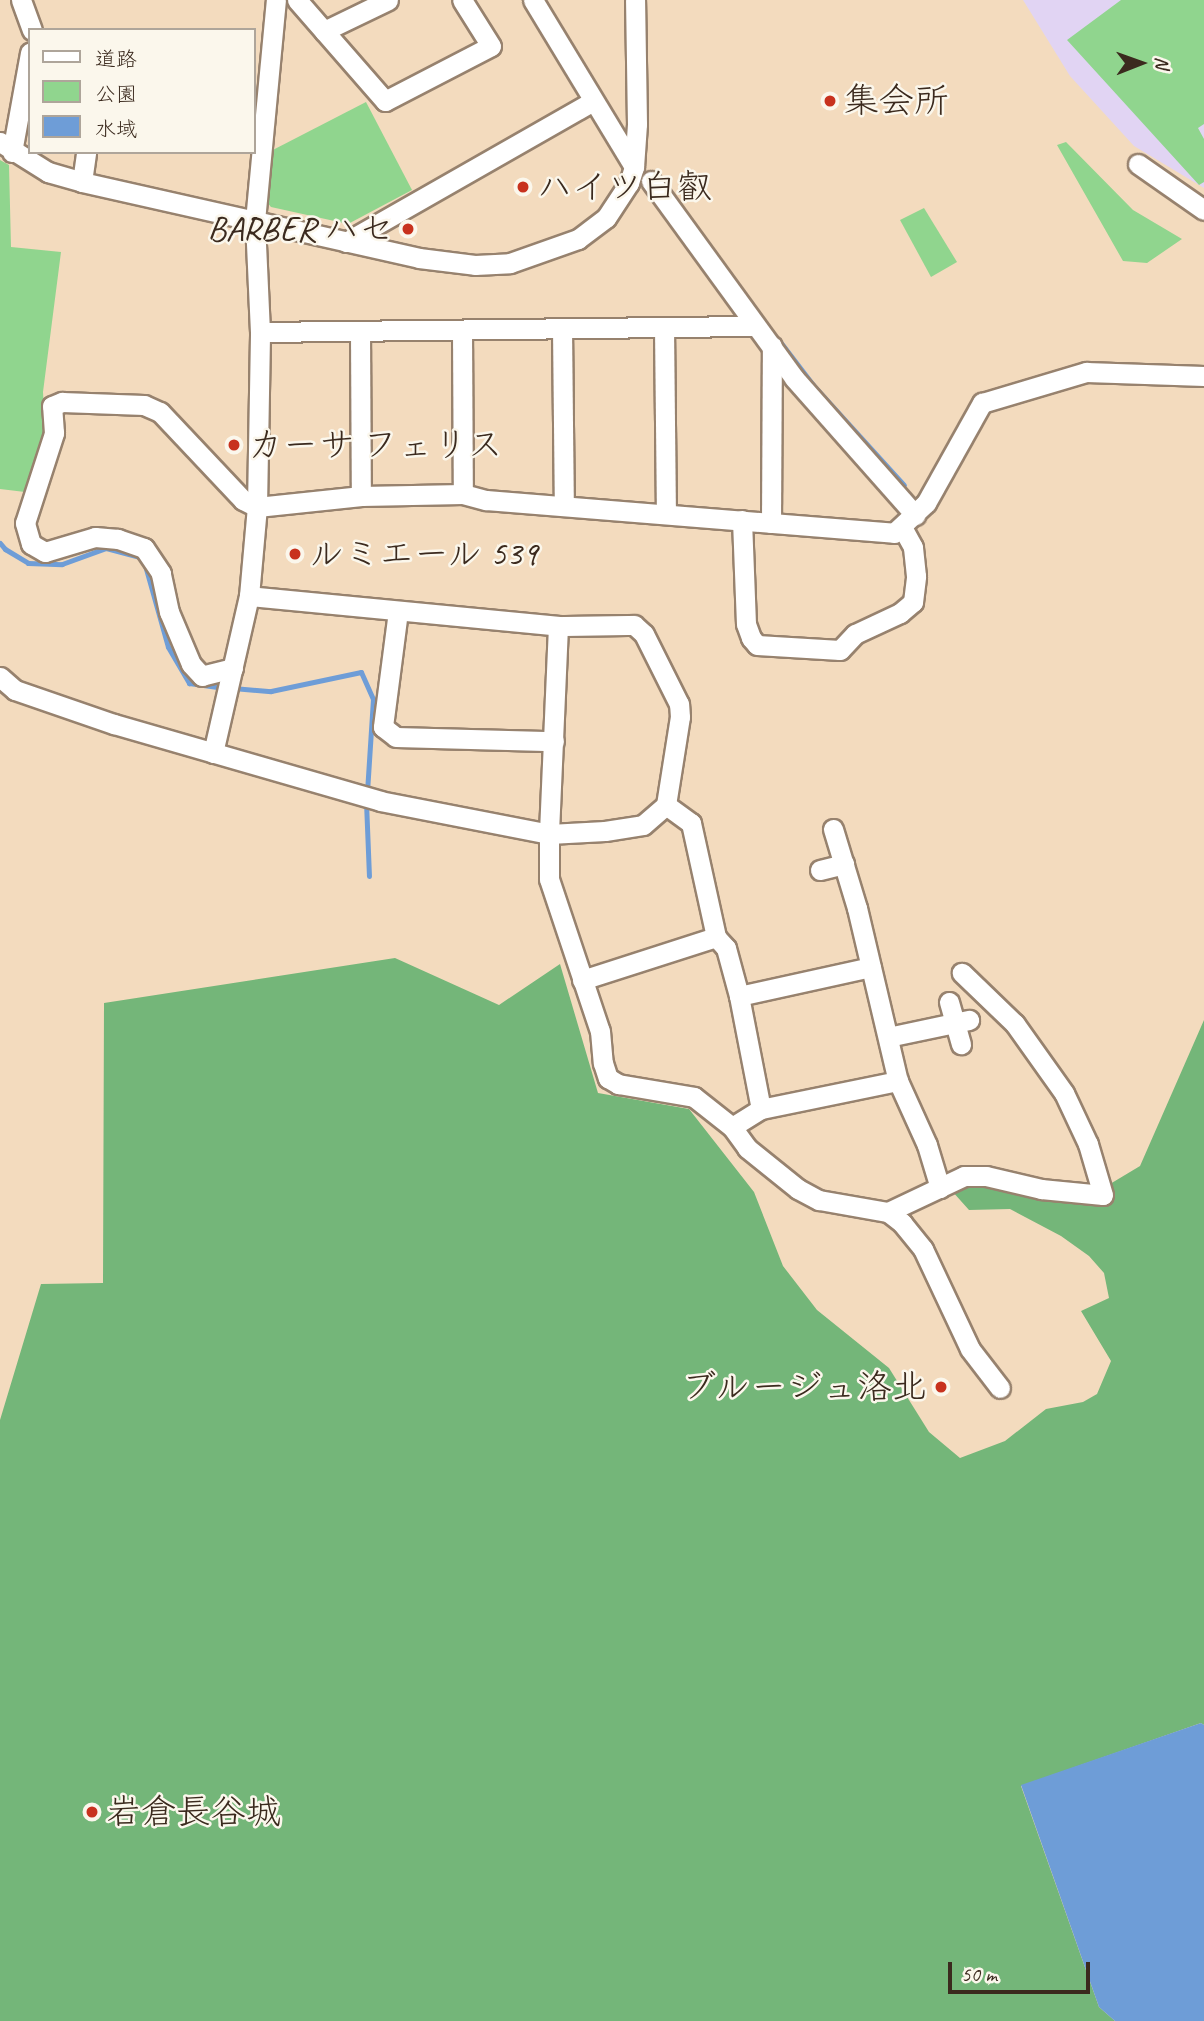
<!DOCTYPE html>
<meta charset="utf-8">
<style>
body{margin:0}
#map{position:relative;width:1204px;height:2021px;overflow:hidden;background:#f3dbbe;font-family:Caveat,"Klee One",sans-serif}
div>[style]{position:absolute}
.built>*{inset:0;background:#e1d4f3}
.green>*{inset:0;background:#90d58e}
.forest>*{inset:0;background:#74b679}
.water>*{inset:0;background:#6e9dd7}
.stream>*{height:5px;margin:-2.5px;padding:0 2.5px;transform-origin:2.5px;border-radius:2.5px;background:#6e9dd7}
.roads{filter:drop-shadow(2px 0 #97826e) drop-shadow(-2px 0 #97826e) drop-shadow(0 2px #97826e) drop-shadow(0 -2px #97826e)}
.minor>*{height:19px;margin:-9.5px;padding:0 9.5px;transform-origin:9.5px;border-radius:9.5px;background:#fff}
.dots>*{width:19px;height:19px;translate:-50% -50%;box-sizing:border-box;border:4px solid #fbf7ec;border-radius:50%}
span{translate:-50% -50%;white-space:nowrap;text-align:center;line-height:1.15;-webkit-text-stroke:5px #fbf7ec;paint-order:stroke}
.poi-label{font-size:35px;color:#3b2a1e}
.left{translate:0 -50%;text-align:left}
.right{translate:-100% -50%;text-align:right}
.legend{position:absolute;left:28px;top:28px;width:228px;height:126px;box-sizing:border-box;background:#fbf7ec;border:2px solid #aea59a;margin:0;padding:9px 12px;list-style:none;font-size:21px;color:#3b2a1e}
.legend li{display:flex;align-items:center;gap:14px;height:35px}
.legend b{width:35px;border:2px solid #aea59a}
.north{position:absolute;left:1106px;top:28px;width:70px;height:70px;-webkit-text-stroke:5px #fbf7ec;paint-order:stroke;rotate:89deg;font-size:19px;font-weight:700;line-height:28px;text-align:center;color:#3b2a1e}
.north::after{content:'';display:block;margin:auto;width:24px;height:32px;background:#3b2a1e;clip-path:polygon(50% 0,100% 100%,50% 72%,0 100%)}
.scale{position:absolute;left:948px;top:1962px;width:142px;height:32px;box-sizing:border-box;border:4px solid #3b2a1e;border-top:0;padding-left:9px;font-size:21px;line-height:24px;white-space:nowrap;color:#3b2a1e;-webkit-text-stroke:5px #fbf7ec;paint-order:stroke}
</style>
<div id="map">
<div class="built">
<i style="clip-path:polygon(1023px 0,1204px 0,1204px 188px,1134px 146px,1070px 76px)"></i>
</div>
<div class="green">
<i style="clip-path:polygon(1121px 0,1204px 0,1204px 124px,1198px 128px,1204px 139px,1204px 182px,1199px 185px,1067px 40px)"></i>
<i style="clip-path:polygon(366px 102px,412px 190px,348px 224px,271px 207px,265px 200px,267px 153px)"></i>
<i style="clip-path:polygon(1066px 142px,1133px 210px,1182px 239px,1147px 263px,1123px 261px,1057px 145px)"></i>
<i style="clip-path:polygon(0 160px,9px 165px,11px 247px,61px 252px,43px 392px,45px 430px,25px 492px,0 489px)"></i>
<i style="clip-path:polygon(924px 208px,957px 262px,931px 277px,900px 220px)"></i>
</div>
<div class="forest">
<i style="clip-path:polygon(395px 958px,499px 1005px,560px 964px,598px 1093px,689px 1109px,754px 1192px,783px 1266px,817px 1310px,889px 1368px,929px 1432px,960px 1458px,1005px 1441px,1046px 1409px,1083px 1402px,1097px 1394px,1111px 1361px,1081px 1311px,1109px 1298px,1104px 1273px,1089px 1256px,1061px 1236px,1010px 1209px,969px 1210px,952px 1191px,957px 1186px,979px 1181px,1100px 1190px,1140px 1166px,1204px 1020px,1204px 1725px,1201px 1723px,1021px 1786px,1099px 2007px,1115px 2021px,0 2021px,0 1420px,41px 1284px,103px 1283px,104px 1003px)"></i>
</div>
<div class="water">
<i style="clip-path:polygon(1201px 1723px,1204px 1725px,1204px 2021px,1115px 2021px,1099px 2007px,1021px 1785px)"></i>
</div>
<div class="stream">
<i style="left:778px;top:339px;width:58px;rotate:52.7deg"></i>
<i style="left:813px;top:385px;width:135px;rotate:47.7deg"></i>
<i style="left:0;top:543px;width:8px;rotate:50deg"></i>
<i style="left:5px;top:549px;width:27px;rotate:31deg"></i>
<i style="left:28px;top:563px;width:34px;rotate:2deg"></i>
<i style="left:62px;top:564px;width:47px;rotate:-20deg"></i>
<i style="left:106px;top:548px;width:38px;rotate:15deg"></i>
<i style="left:143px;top:558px;width:92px;rotate:74.3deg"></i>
<i style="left:168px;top:647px;width:42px;rotate:59.7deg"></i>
<i style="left:189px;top:683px;width:34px;rotate:8deg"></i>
<i style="left:233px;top:688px;width:38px;rotate:5deg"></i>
<i style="left:271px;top:691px;width:92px;rotate:-11.9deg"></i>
<i style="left:361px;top:672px;width:30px;rotate:66deg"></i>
<i style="left:373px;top:699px;width:93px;rotate:93.7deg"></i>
<i style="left:366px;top:802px;width:74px;rotate:87.7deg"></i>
</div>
<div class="roads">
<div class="minor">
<i style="left:21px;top:0;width:32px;rotate:70deg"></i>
<i style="left:297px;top:0;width:134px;rotate:48.9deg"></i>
<i style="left:385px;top:101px;width:119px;rotate:-27.4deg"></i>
<i style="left:491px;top:46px;width:54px;rotate:-122.2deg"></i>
<i style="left:533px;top:0;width:195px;rotate:58.8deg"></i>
<i style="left:324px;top:31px;width:71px;rotate:-25.8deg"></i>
<i style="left:0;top:142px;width:57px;rotate:32deg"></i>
<i style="left:48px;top:172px;width:35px;rotate:16deg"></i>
<i style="left:82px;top:182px;width:345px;rotate:12.7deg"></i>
<i style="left:419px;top:258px;width:56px;rotate:7.1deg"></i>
<i style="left:475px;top:265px;width:35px;rotate:-3deg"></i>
<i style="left:510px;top:263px;width:72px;rotate:-19.4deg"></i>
<i style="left:578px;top:239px;width:35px;rotate:-37deg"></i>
<i style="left:606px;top:218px;width:42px;rotate:-56.7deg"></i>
<i style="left:629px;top:183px;width:17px;rotate:-73deg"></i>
<i style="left:634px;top:167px;width:43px;rotate:-86deg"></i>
<i style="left:637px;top:124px;width:124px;rotate:-90.9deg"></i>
<i style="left:12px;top:152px;width:101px;rotate:-79.7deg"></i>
<i style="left:1138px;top:164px;width:80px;rotate:34.9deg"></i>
<i style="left:651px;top:181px;width:243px;rotate:54deg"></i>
<i style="left:794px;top:378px;width:183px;rotate:48.5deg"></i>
<i style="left:82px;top:182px;width:30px;rotate:-82deg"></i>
<i style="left:346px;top:242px;width:284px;rotate:-29.7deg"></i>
<i style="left:664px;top:327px;width:187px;rotate:89.4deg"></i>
<i style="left:562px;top:328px;width:178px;rotate:89.4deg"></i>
<i style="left:462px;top:330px;width:164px;rotate:89.7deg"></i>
<i style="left:360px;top:331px;width:165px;rotate:89.7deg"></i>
<i style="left:260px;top:332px;width:495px;rotate:-0.7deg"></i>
<i style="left:742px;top:520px;width:104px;rotate:87.8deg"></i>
<i style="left:746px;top:624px;width:15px;rotate:70deg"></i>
<i style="left:751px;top:638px;width:9px;rotate:49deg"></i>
<i style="left:757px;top:645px;width:83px;rotate:3.4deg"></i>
<i style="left:840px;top:650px;width:22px;rotate:-47deg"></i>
<i style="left:855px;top:634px;width:50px;rotate:-25deg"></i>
<i style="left:900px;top:613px;width:17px;rotate:-40deg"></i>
<i style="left:913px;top:602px;width:26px;rotate:-83deg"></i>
<i style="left:916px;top:576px;width:29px;rotate:-96deg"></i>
<i style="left:913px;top:547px;width:23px;rotate:-119deg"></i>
<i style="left:771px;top:523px;width:177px;rotate:-89.7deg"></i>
<i style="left:249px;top:596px;width:310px;rotate:5.5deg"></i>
<i style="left:398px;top:611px;width:117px;rotate:97.4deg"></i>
<i style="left:383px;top:727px;width:16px;rotate:38deg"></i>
<i style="left:396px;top:737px;width:158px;rotate:1.5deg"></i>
<i style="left:233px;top:668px;width:32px;rotate:166deg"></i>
<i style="left:202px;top:676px;width:16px;rotate:-133deg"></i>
<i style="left:191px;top:664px;width:56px;rotate:-112.9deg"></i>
<i style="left:169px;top:612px;width:40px;rotate:-102deg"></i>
<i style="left:161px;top:573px;width:30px;rotate:-124deg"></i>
<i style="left:144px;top:548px;width:28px;rotate:-161deg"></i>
<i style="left:118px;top:539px;width:23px;rotate:-175deg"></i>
<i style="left:95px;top:537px;width:52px;rotate:163.3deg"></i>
<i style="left:45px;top:552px;width:16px;rotate:-150deg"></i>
<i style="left:31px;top:544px;width:22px;rotate:-106deg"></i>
<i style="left:25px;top:523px;width:95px;rotate:-72.1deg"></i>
<i style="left:54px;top:433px;width:27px;rotate:-94deg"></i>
<i style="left:52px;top:406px;width:11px;rotate:-22deg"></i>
<i style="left:62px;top:402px;width:82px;rotate:2.1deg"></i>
<i style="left:144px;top:405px;width:17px;rotate:24deg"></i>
<i style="left:160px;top:412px;width:121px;rotate:46.7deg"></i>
<i style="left:243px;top:500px;width:16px;rotate:27deg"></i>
<i style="left:257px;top:507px;width:105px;rotate:-6deg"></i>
<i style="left:361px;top:496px;width:102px;rotate:-1.1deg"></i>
<i style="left:463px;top:494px;width:24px;rotate:15deg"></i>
<i style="left:486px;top:500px;width:409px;rotate:4.6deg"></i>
<i style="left:894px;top:533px;width:44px;rotate:-43.2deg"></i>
<i style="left:926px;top:503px;width:115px;rotate:-60.8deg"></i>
<i style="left:982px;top:403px;width:109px;rotate:-16.6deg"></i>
<i style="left:1086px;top:372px;width:118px;rotate:1.9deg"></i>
<i style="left:0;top:677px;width:20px;rotate:41deg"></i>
<i style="left:15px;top:690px;width:105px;rotate:19deg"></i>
<i style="left:114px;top:724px;width:277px;rotate:16.1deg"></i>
<i style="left:380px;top:801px;width:172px;rotate:11deg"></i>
<i style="left:549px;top:834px;width:56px;rotate:-3.1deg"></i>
<i style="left:605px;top:831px;width:38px;rotate:-9deg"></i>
<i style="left:643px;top:825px;width:30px;rotate:-41deg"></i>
<i style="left:666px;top:805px;width:89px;rotate:-81deg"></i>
<i style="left:680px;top:717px;width:13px;rotate:-94deg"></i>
<i style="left:679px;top:704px;width:78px;rotate:-116.6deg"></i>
<i style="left:644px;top:634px;width:13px;rotate:-138deg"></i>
<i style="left:634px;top:625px;width:76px;rotate:179.2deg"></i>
<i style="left:558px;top:626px;width:208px;rotate:92.5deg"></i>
<i style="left:549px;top:834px;width:45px;rotate:90deg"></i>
<i style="left:549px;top:879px;width:160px;rotate:71.5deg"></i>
<i style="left:600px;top:1031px;width:32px;rotate:85deg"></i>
<i style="left:603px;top:1063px;width:16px;rotate:72deg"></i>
<i style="left:608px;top:1078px;width:12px;rotate:31deg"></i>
<i style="left:618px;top:1084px;width:77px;rotate:9.7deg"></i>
<i style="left:694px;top:1097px;width:48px;rotate:38.3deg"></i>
<i style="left:732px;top:1127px;width:26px;rotate:54deg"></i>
<i style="left:747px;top:1148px;width:65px;rotate:38.8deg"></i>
<i style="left:798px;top:1189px;width:24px;rotate:28deg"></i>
<i style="left:819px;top:1200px;width:70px;rotate:9.9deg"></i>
<i style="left:888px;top:1212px;width:84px;rotate:-25.3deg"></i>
<i style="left:964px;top:1176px;width:22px"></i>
<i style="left:986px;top:1176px;width:57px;rotate:13.3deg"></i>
<i style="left:1041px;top:1189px;width:62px;rotate:5.5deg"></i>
<i style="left:1103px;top:1195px;width:53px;rotate:-106.4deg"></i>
<i style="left:1088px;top:1144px;width:56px;rotate:-115.2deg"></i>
<i style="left:1064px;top:1093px;width:85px;rotate:-125.4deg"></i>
<i style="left:1015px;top:1024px;width:74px;rotate:-136.1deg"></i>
<i style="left:213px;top:753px;width:161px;rotate:-77.1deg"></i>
<i style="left:249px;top:596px;width:89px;rotate:-84.9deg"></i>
<i style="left:257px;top:507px;width:175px;rotate:-89deg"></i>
<i style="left:260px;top:332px;width:111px;rotate:-92.6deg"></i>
<i style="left:255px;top:221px;width:222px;rotate:-84.6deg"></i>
<i style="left:666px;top:805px;width:31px;rotate:36deg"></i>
<i style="left:691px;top:823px;width:117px;rotate:77.6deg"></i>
<i style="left:716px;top:937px;width:15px;rotate:48deg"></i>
<i style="left:726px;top:948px;width:50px;rotate:74.8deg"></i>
<i style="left:739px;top:996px;width:115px;rotate:79deg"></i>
<i style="left:833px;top:829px;width:83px;rotate:73.1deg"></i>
<i style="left:857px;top:908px;width:178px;rotate:76.7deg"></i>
<i style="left:898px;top:1081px;width:70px;rotate:65.6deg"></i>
<i style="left:927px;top:1145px;width:45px;rotate:73.2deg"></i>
<i style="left:820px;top:870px;width:25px;rotate:-14deg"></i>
<i style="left:582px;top:980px;width:141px;rotate:-17.8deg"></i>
<i style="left:739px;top:996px;width:135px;rotate:-12.4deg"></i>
<i style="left:949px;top:1002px;width:44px;rotate:74.1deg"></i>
<i style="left:888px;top:1037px;width:83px;rotate:-11.9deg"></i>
<i style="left:732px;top:1127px;width:34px;rotate:-32deg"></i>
<i style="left:761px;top:1109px;width:140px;rotate:-11.6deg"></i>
<i style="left:888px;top:1212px;width:18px;rotate:38deg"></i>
<i style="left:902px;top:1223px;width:33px;rotate:51deg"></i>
<i style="left:923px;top:1249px;width:110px;rotate:64.8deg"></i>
<i style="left:970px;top:1349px;width:49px;rotate:52.4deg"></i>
</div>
</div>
<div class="dots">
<i style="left:830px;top:101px;background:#c8321e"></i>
<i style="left:523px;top:187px;background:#c8321e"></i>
<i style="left:408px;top:229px;background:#c8321e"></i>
<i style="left:234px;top:445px;background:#c8321e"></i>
<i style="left:295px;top:554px;background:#c8321e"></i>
<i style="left:941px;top:1387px;background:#c8321e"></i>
<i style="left:92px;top:1812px;background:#c8321e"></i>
</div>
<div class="poi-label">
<span class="left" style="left:844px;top:101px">集会所</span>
<span class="left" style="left:537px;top:187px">ハイツ白叡</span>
<span class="right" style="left:394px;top:229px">BARBER ハセ</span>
<span class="left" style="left:248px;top:445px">カーサ フェリス</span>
<span class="left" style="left:309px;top:554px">ルミエール 539</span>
<span class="right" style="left:927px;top:1387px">ブルージュ洛北</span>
<span class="left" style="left:106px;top:1812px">岩倉長谷城</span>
</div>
<ul class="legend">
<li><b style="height:9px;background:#fff"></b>道路</li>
<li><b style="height:19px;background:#90d58e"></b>公園</li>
<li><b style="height:19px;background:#6e9dd7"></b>水域</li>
</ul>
<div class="north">N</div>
<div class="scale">50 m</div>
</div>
